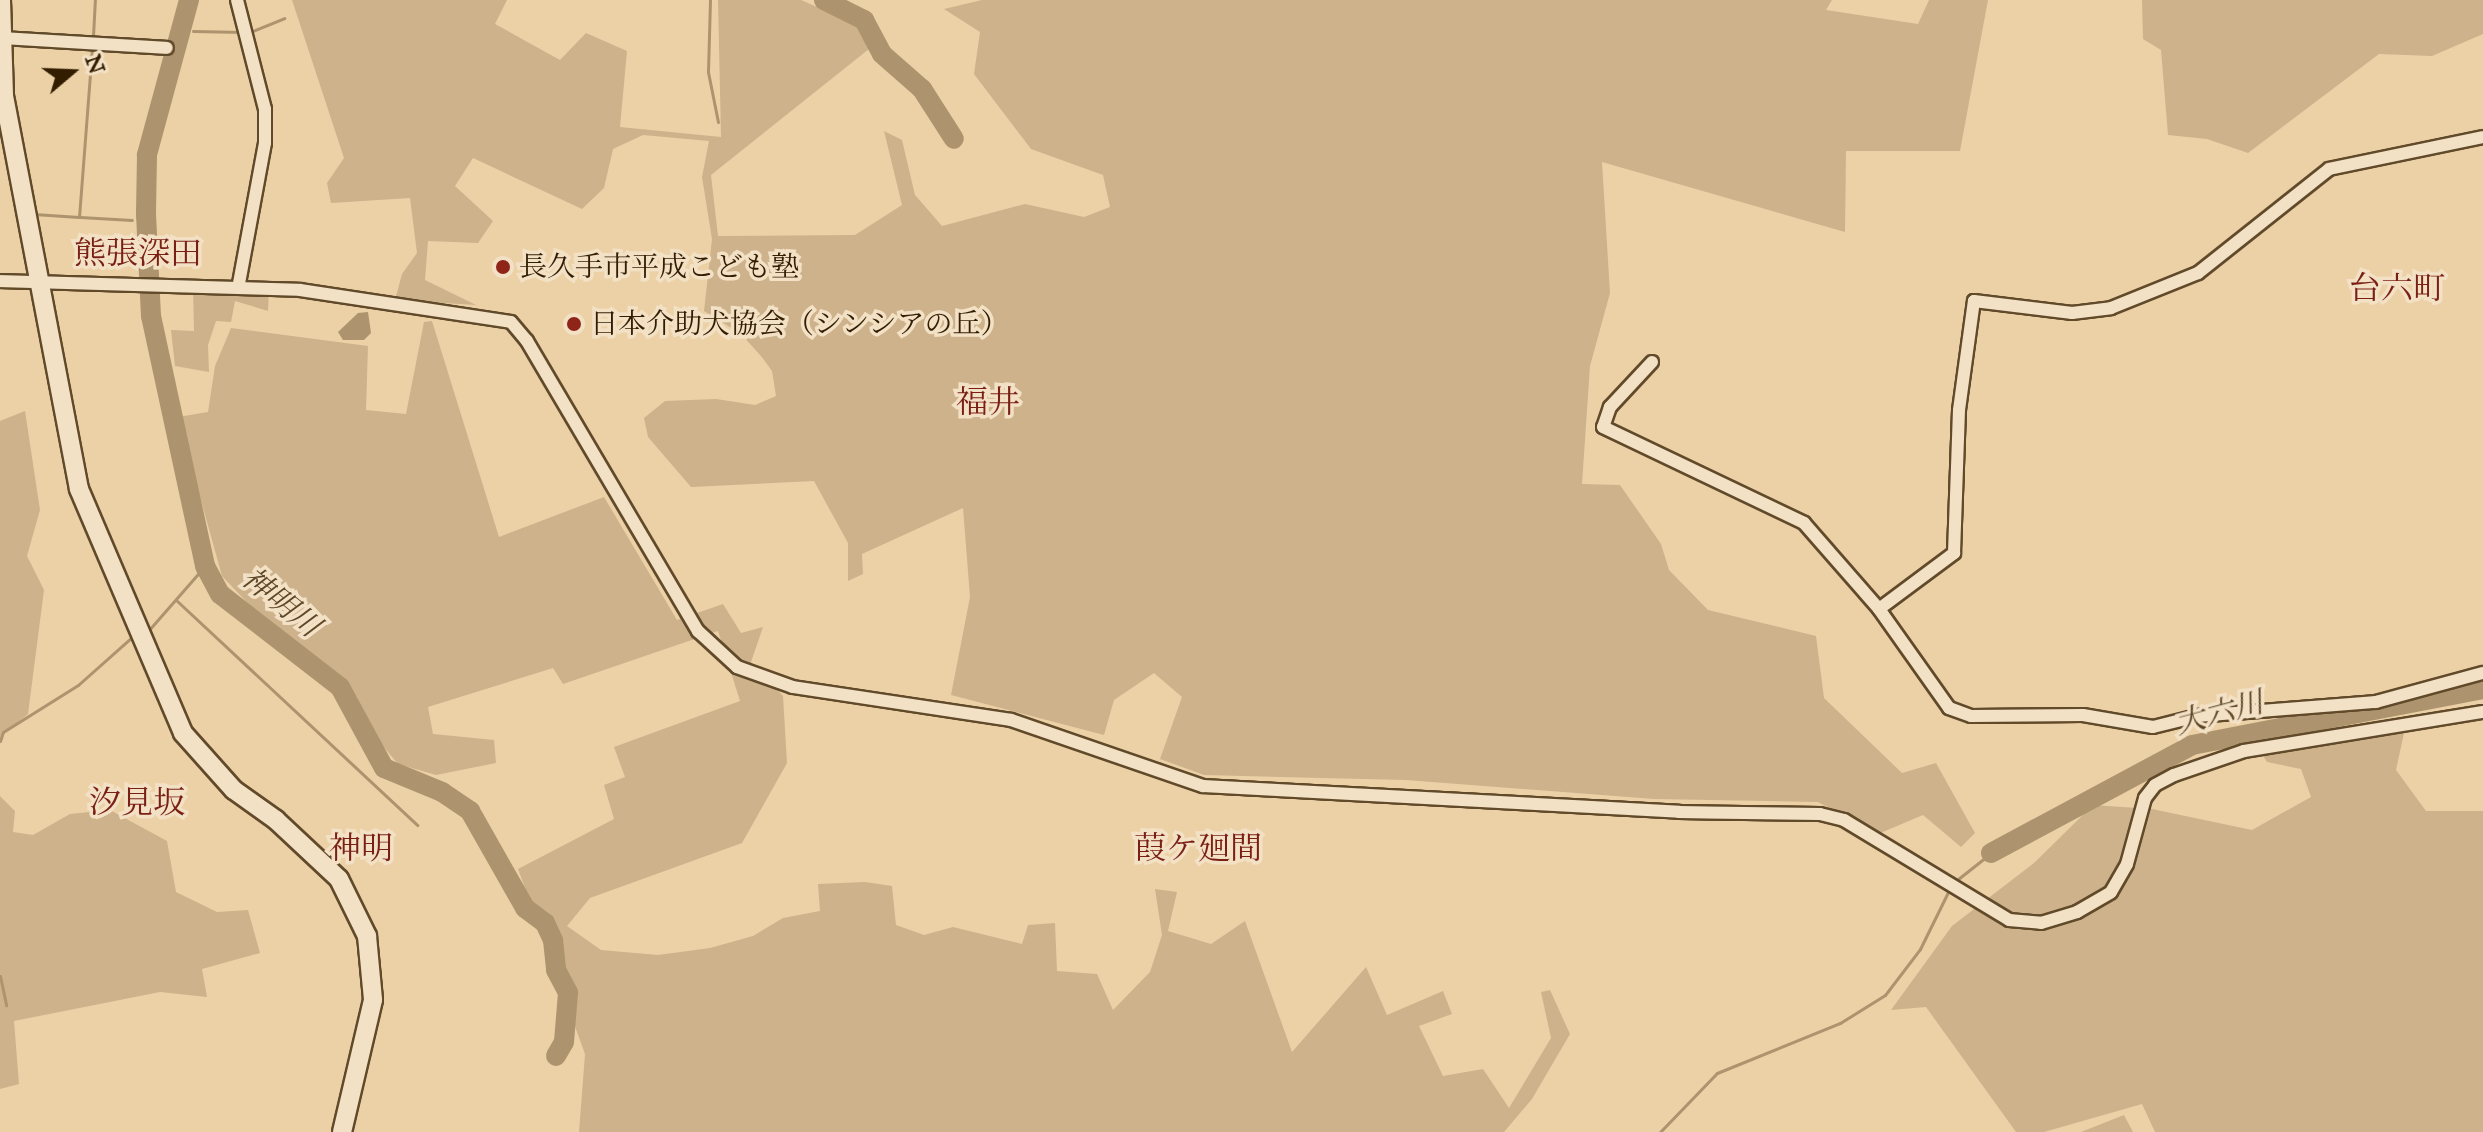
<!DOCTYPE html>
<meta charset="utf-8">
<style>
body{margin:0}
#map{position:relative;width:2483px;height:1132px;overflow:hidden;background:#ecd1a7;font-family:"IM FELL Great Primer","Noto Serif JP",serif}
div>[style]{position:absolute}
.green>*{inset:0;background:#cdb28b}
.water>*{inset:0;background:#ad946e}
.stream>*{height:3px;margin:-1.5px;padding:0 1.5px;transform-origin:1.5px;border-radius:1.5px;background:#ad946e}
.river>*{height:20px;margin:-10px;padding:0 10px;transform-origin:10px;border-radius:10px;background:#ad946e}
.roads{filter:drop-shadow(2px 0 #614a2a) drop-shadow(-2px 0 #614a2a) drop-shadow(0 2px #614a2a) drop-shadow(0 -2px #614a2a)}
.street>*{height:12px;margin:-6px;padding:0 6px;transform-origin:6px;border-radius:6px;background:#f3e1c6}
.secondary>*{height:18px;margin:-9px;padding:0 9px;transform-origin:9px;border-radius:9px;background:#f3e1c6}
.dots>*{width:22px;height:22px;translate:-50% -50%;box-sizing:border-box;border:4px solid #f3e1c6;border-radius:50%}
span{translate:-50% -50%;white-space:nowrap;text-align:center;line-height:1.15;-webkit-text-stroke:7px #f3e1c6;paint-order:stroke}
.poi-label{font-size:28px;color:#331d00}
.left{translate:0 -50%;text-align:left}
.water-label{font-size:30px;color:#5e4726;font-style:italic}
.quarter-label{font-size:32px;color:#7a1f14}
.north{position:absolute;left:32px;top:32px;width:80px;height:80px;-webkit-text-stroke:6px #f3e1c6;paint-order:stroke;rotate:71deg;font-size:22px;font-weight:700;line-height:32px;text-align:center;color:#331d00}
.north::after{content:'';display:block;margin:auto;width:28px;height:36px;background:#331d00;clip-path:polygon(50% 0,100% 100%,50% 72%,0 100%)}
</style>
<div id="map">
<div class="green">
<i style="clip-path:polygon(292px 0,507px 0,495px 24px,560px 60px,586px 33px,627px 51px,620px 127px,721px 137px,718px 0,801px 0,854px 23px,869px 49px,711px 175px,718px 236px,855px 235px,902px 205px,884px 131px,902px 140px,915px 195px,942px 226px,1025px 204px,1084px 217px,1110px 207px,1103px 175px,1031px 149px,974px 74px,980px 32px,944px 9px,982px 0,1832px 0,1826px 10px,1918px 24px,1929px 0,1988px 0,1960px 151px,1846px 151px,1845px 232px,1602px 162px,1610px 293px,1590px 366px,1582px 484px,1620px 485px,1661px 544px,1669px 570px,1708px 610px,1816px 636px,1824px 698px,1902px 773px,1936px 763px,1975px 833px,1961px 847px,1923px 815px,1878px 834px,1818px 802px,1654px 799px,1406px 780px,1204px 775px,1160px 759px,1182px 697px,1154px 673px,1114px 700px,1104px 735px,951px 695px,970px 597px,963px 508px,862px 554px,863px 574px,848px 581px,848px 543px,814px 481px,691px 487px,648px 437px,644px 418px,665px 401px,716px 399px,755px 405px,776px 396px,772px 371px,761px 356px,741px 334px,704px 311px,712px 239px,702px 177px,709px 141px,643px 135px,613px 149px,604px 188px,582px 209px,473px 158px,455px 186px,493px 221px,478px 243px,428px 241px,425px 280px,476px 305px,395px 300px,402px 274px,417px 253px,410px 198px,331px 203px,327px 183px,344px 158px)"></i>
<i style="clip-path:polygon(2142px 0,2483px 0,2483px 34px,2432px 56px,2379px 54px,2248px 153px,2207px 139px,2168px 135px,2161px 50px,2143px 39px)"></i>
<i style="clip-path:polygon(193px 288px,269px 289px,268px 311px,235px 301px,231px 322px,216px 321px,208px 345px,209px 372px,175px 366px,171px 330px,194px 331px)"></i>
<i style="clip-path:polygon(432px 321px,499px 537px,604px 497px,677px 620px,723px 604px,741px 633px,763px 627px,751px 662px,783px 696px,787px 763px,742px 843px,590px 898px,567px 926px,601px 950px,658px 955px,710px 948px,753px 936px,783px 918px,820px 911px,818px 884px,865px 882px,892px 886px,896px 925px,924px 935px,953px 927px,1022px 944px,1028px 925px,1055px 923px,1057px 971px,1097px 974px,1113px 1010px,1150px 972px,1162px 935px,1155px 889px,1177px 892px,1168px 931px,1211px 944px,1245px 921px,1292px 1052px,1366px 967px,1387px 1015px,1443px 991px,1452px 1014px,1419px 1026px,1443px 1076px,1483px 1069px,1509px 1108px,1551px 1038px,1541px 992px,1550px 990px,1570px 1034px,1532px 1099px,1504px 1132px,579px 1132px,585px 1054px,518px 869px,614px 819px,604px 785px,625px 777px,614px 747px,740px 701px,718px 631px,563px 684px,553px 668px,428px 707px,433px 734px,494px 740px,496px 763px,436px 775px,398px 764px,366px 726px,357px 697px,263px 619px,222px 576px,178px 417px,208px 412px,215px 366px,231px 328px,368px 346px,366px 410px,406px 414px,424px 322px)"></i>
<i style="clip-path:polygon(25px 411px,40px 510px,27px 556px,44px 590px,28px 714px,0 737px,0 421px)"></i>
<i style="clip-path:polygon(2404px 733px,2396px 770px,2426px 811px,2483px 811px,2483px 1132px,2155px 1132px,2142px 1104px,2044px 1132px,2016px 1132px,1926px 1007px,1891px 1010px,1952px 926px,2034px 863px,2093px 805px,2152px 809px,2252px 830px,2311px 797px,2301px 769px,2267px 762px,2262px 754px)"></i>
<i style="clip-path:polygon(0 796px,15px 811px,13px 832px,33px 835px,70px 814px,110px 810px,167px 841px,176px 892px,217px 912px,248px 910px,260px 953px,202px 969px,207px 997px,160px 992px,14px 1021px,19px 1084px,0 1089px)"></i>
<i style="clip-path:polygon(2124px 1115px,2133px 1132px,2081px 1132px)"></i>
</div>
<div class="water">
<i style="clip-path:polygon(368px 312px,371px 333px,364px 340px,343px 340px,338px 332px,358px 313px)"></i>
</div>
<div class="stream">
<i style="left:710px;top:0;width:72px;rotate:91.6deg"></i>
<i style="left:708px;top:72px;width:51px;rotate:78.7deg"></i>
<i style="left:193px;top:31px;width:50px;rotate:1.1deg"></i>
<i style="left:250px;top:32px;width:37px;rotate:-22deg"></i>
<i style="left:93px;top:36px;width:36px;rotate:-87deg"></i>
<i style="left:34px;top:214px;width:45px;rotate:3.8deg"></i>
<i style="left:79px;top:217px;width:170px;rotate:-85.6deg"></i>
<i style="left:80px;top:217px;width:52px;rotate:3.3deg"></i>
<i style="left:176px;top:600px;width:330px;rotate:43deg"></i>
<i style="left:148px;top:631px;width:86px;rotate:-48.8deg"></i>
<i style="left:0;top:741px;width:9px;rotate:-72deg"></i>
<i style="left:3px;top:732px;width:89px;rotate:-32.1deg"></i>
<i style="left:78px;top:685px;width:74px;rotate:-41.7deg"></i>
<i style="left:1953px;top:883px;width:48px;rotate:-38.3deg"></i>
<i style="left:0;top:976px;width:30px;rotate:78deg"></i>
<i style="left:1660px;top:1132px;width:82px;rotate:-46deg"></i>
<i style="left:1717px;top:1073px;width:133px;rotate:-22.1deg"></i>
<i style="left:1840px;top:1023px;width:53px;rotate:-31.9deg"></i>
<i style="left:1885px;top:995px;width:58px;rotate:-52.7deg"></i>
<i style="left:1920px;top:949px;width:66px;rotate:-63.8deg"></i>
</div>
<div class="river">
<i style="left:189px;top:0;width:161px;rotate:105.2deg"></i>
<i style="left:147px;top:155px;width:59px;rotate:91deg"></i>
<i style="left:146px;top:214px;width:102px;rotate:87.2deg"></i>
<i style="left:151px;top:316px;width:256px;rotate:77.8deg"></i>
<i style="left:205px;top:566px;width:32px;rotate:62deg"></i>
<i style="left:220px;top:594px;width:152px;rotate:37.8deg"></i>
<i style="left:340px;top:687px;width:92px;rotate:61.5deg"></i>
<i style="left:384px;top:768px;width:63px;rotate:22.5deg"></i>
<i style="left:442px;top:792px;width:34px;rotate:34deg"></i>
<i style="left:470px;top:811px;width:112px;rotate:60.4deg"></i>
<i style="left:525px;top:908px;width:25px;rotate:37deg"></i>
<i style="left:545px;top:923px;width:19px;rotate:65deg"></i>
<i style="left:553px;top:940px;width:30px;rotate:84deg"></i>
<i style="left:556px;top:970px;width:26px;rotate:62deg"></i>
<i style="left:568px;top:993px;width:49px;rotate:94.7deg"></i>
<i style="left:564px;top:1042px;width:16px;rotate:120deg"></i>
<i style="left:824px;top:0;width:45px;rotate:26.6deg"></i>
<i style="left:864px;top:20px;width:38px;rotate:62deg"></i>
<i style="left:882px;top:54px;width:53px;rotate:41.2deg"></i>
<i style="left:922px;top:89px;width:59px;rotate:57.4deg"></i>
<i style="left:1991px;top:853px;width:228px;rotate:-28.2deg"></i>
<i style="left:2192px;top:745px;width:296px;rotate:-10.9deg"></i>
</div>
<div class="roads">
<div class="street">
<i style="left:237px;top:0;width:113px;rotate:75.6deg"></i>
<i style="left:265px;top:109px;width:34px;rotate:90deg"></i>
<i style="left:265px;top:143px;width:147px;rotate:100.5deg"></i>
<i style="left:1px;top:38px;width:166px;rotate:3.4deg"></i>
<i style="left:0;top:281px;width:300px;rotate:1.7deg"></i>
<i style="left:300px;top:290px;width:213px;rotate:8.6deg"></i>
<i style="left:511px;top:322px;width:25px;rotate:50deg"></i>
<i style="left:527px;top:341px;width:337px;rotate:59.5deg"></i>
<i style="left:698px;top:631px;width:53px;rotate:42.7deg"></i>
<i style="left:737px;top:667px;width:59px;rotate:19.7deg"></i>
<i style="left:793px;top:687px;width:220px;rotate:8.6deg"></i>
<i style="left:1011px;top:720px;width:203px;rotate:19deg"></i>
<i style="left:1203px;top:786px;width:477px;rotate:3.1deg"></i>
<i style="left:1679px;top:812px;width:141px;rotate:0.8deg"></i>
<i style="left:1820px;top:814px;width:25px;rotate:14deg"></i>
<i style="left:1844px;top:820px;width:193px;rotate:31.2deg"></i>
<i style="left:2009px;top:920px;width:32px;rotate:5deg"></i>
<i style="left:2041px;top:923px;width:38px;rotate:-17deg"></i>
<i style="left:2077px;top:912px;width:39px;rotate:-30deg"></i>
<i style="left:2111px;top:892px;width:32px;rotate:-60deg"></i>
<i style="left:2127px;top:864px;width:68px;rotate:-74.7deg"></i>
<i style="left:2145px;top:798px;width:16px;rotate:-52deg"></i>
<i style="left:2155px;top:785px;width:21px;rotate:-28deg"></i>
<i style="left:2174px;top:775px;width:74px;rotate:-18.9deg"></i>
<i style="left:2244px;top:751px;width:242px;rotate:-9.3deg"></i>
<i style="left:1652px;top:362px;width:62px;rotate:133deg"></i>
<i style="left:1610px;top:407px;width:21px;rotate:109deg"></i>
<i style="left:1603px;top:427px;width:223px;rotate:25.5deg"></i>
<i style="left:1804px;top:523px;width:114px;rotate:48.9deg"></i>
<i style="left:1879px;top:609px;width:121px;rotate:54.7deg"></i>
<i style="left:1949px;top:708px;width:23px;rotate:20deg"></i>
<i style="left:1971px;top:716px;width:112px;rotate:-0.5deg"></i>
<i style="left:2083px;top:715px;width:71px;rotate:9.7deg"></i>
<i style="left:2153px;top:727px;width:45px;rotate:-14deg"></i>
<i style="left:2197px;top:716px;width:180px;rotate:-4.5deg"></i>
<i style="left:2376px;top:702px;width:111px;rotate:-15.2deg"></i>
<i style="left:1879px;top:609px;width:94px;rotate:-36.7deg"></i>
<i style="left:1954px;top:553px;width:143px;rotate:-88deg"></i>
<i style="left:1959px;top:410px;width:110px;rotate:-82.2deg"></i>
<i style="left:1974px;top:301px;width:99px;rotate:7deg"></i>
<i style="left:2072px;top:313px;width:39px;rotate:-7deg"></i>
<i style="left:2111px;top:308px;width:94px;rotate:-21.9deg"></i>
<i style="left:2198px;top:273px;width:167px;rotate:-38.4deg"></i>
<i style="left:2329px;top:169px;width:157px;rotate:-11.7deg"></i>
</div>
<div class="secondary">
<i style="left:1px;top:0;width:96px;rotate:88.2deg"></i>
<i style="left:4px;top:96px;width:400px;rotate:79.2deg"></i>
<i style="left:79px;top:489px;width:265px;rotate:66.9deg"></i>
<i style="left:183px;top:733px;width:76px;rotate:48.2deg"></i>
<i style="left:234px;top:790px;width:52px;rotate:35.5deg"></i>
<i style="left:276px;top:820px;width:86px;rotate:43.1deg"></i>
<i style="left:339px;top:879px;width:64px;rotate:63.8deg"></i>
<i style="left:367px;top:936px;width:64px;rotate:84.6deg"></i>
<i style="left:373px;top:1000px;width:136px;rotate:103.2deg"></i>
</div>
</div>
<div class="dots">
<i style="left:503px;top:267px;background:#8f2418"></i>
<i style="left:574px;top:324px;background:#8f2418"></i>
</div>
<div class="poi-label">
<span class="left" style="left:519px;top:267px">長久手市平成こども塾</span>
<span class="left" style="left:590px;top:324px">日本介助犬協会（シンシアの丘）</span>
</div>
<div class="water-label">
<span style="left:281px;top:602px;rotate:39deg">神明川</span>
<span style="left:2219px;top:713px;rotate:-15deg">大六川</span>
</div>
<div class="quarter-label">
<span style="left:138px;top:254px">熊張深田</span>
<span style="left:2397px;top:289px">台六町</span>
<span style="left:988px;top:403px">福井</span>
<span style="left:137px;top:803px">汐見坂</span>
<span style="left:361px;top:849px">神明</span>
<span style="left:1198px;top:849px">葭ケ廻間</span>
</div>
<div class="north">N</div>
</div>
